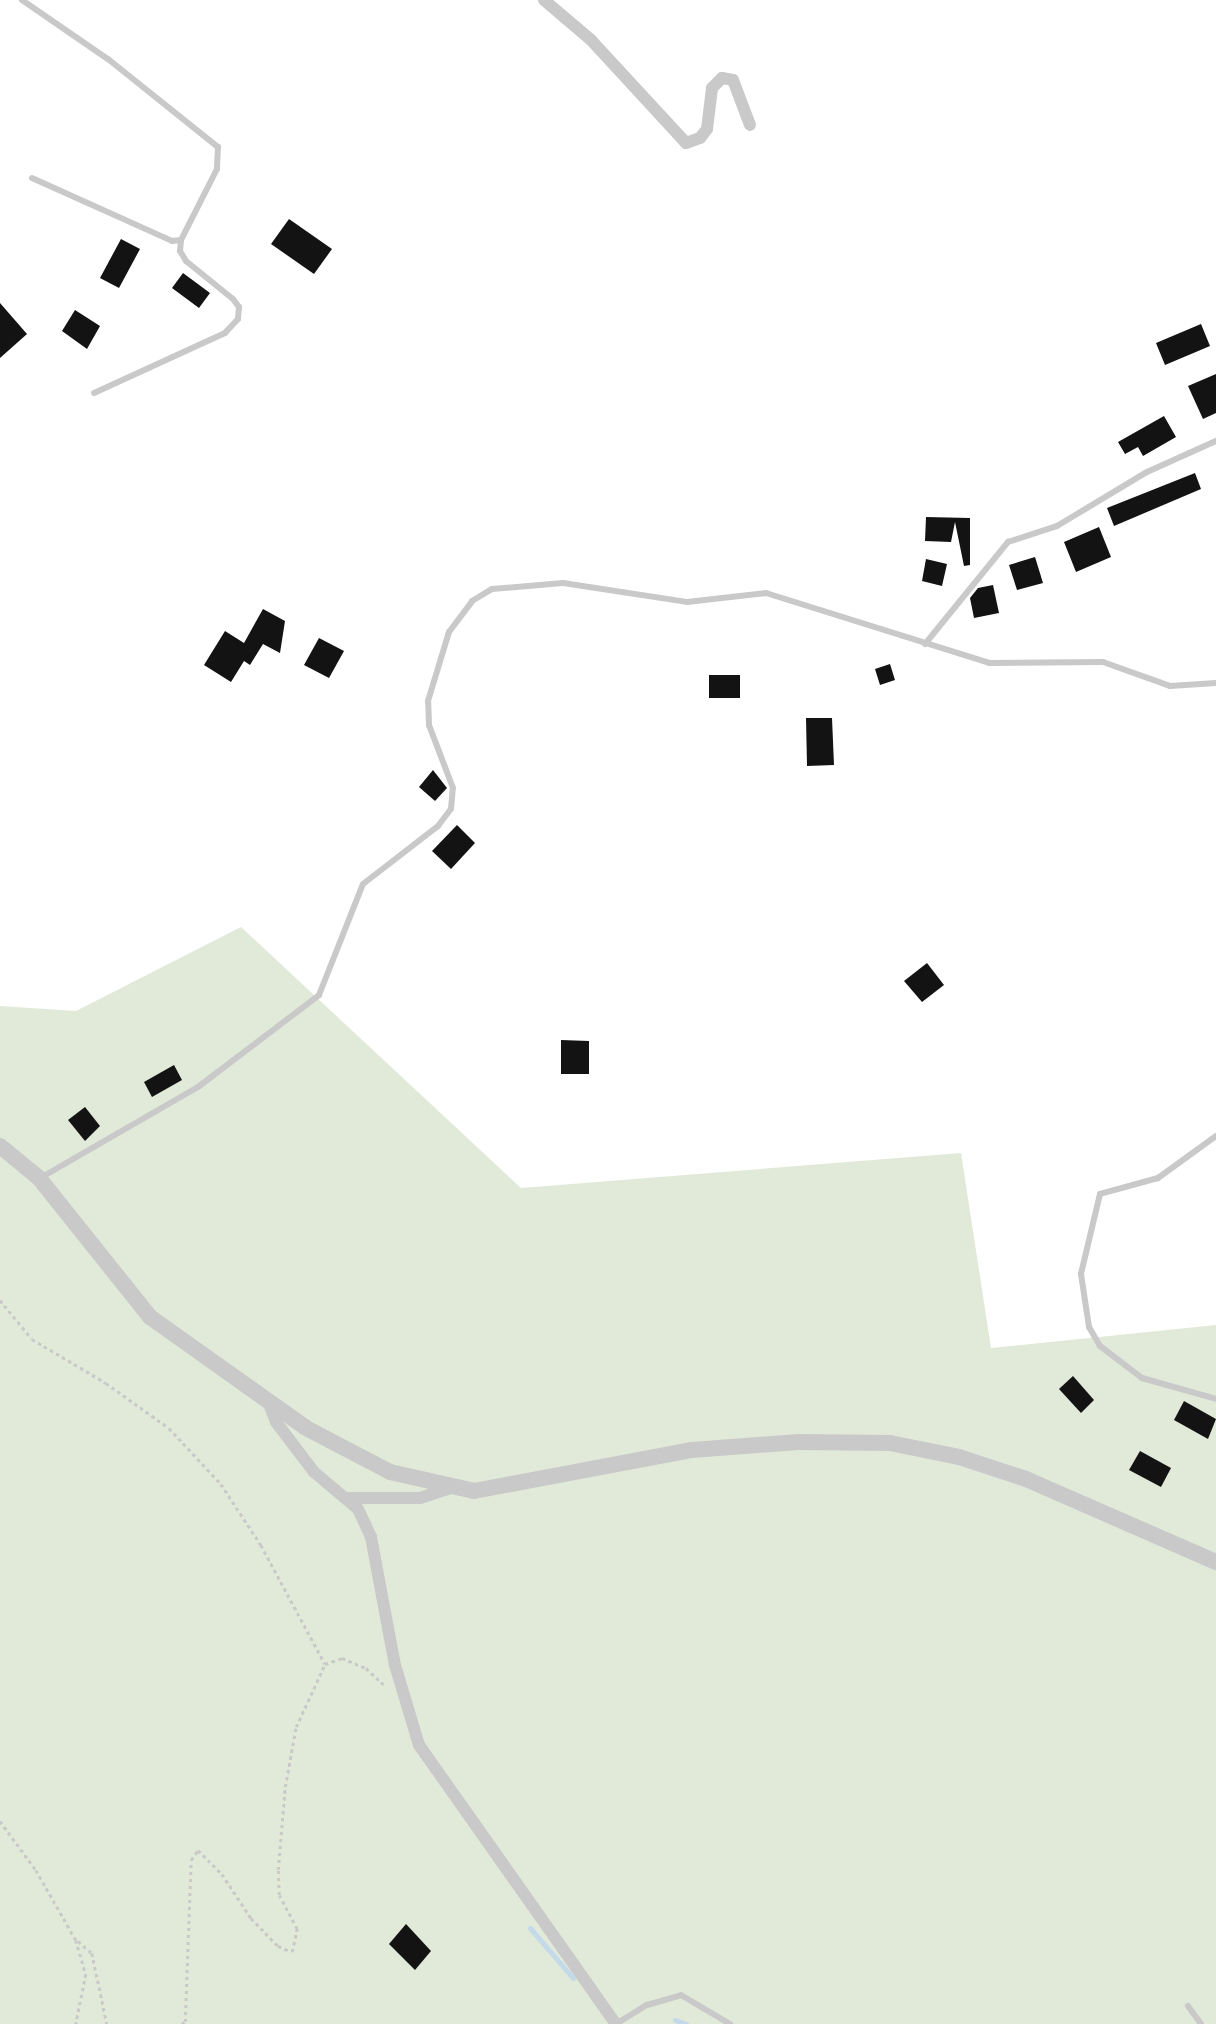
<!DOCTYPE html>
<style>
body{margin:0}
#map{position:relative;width:1216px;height:2024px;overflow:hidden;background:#fff;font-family:"DM Sans",sans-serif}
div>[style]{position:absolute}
.green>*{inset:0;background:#e1ead9}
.stream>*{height:5px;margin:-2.5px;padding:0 2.5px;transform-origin:2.5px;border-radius:2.5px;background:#c4d9ea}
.building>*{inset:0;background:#131313}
.path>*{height:2.5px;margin-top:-1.25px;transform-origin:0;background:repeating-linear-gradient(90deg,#c9c9c9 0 3.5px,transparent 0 7px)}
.service>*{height:6px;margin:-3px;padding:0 3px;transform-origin:3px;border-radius:3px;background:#c9c9c9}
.minor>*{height:12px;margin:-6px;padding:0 6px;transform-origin:6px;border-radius:6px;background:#c9c9c9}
.tertiary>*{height:16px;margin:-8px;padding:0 8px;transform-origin:8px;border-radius:8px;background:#c9c9c9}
span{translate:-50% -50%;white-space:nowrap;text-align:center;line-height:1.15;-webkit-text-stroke:7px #fff;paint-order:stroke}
</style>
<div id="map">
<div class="green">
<i style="clip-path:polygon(241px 927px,521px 1188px,961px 1153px,991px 1348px,1216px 1325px,1216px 2024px,0 2024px,0 1006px,76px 1011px)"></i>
</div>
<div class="stream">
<i style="left:530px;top:1928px;width:66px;rotate:49.3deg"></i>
<i style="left:675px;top:2020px;width:12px;rotate:20deg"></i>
</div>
<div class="building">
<i style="clip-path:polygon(289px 219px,332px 249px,314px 274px,271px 244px)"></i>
<i style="clip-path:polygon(121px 239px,140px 249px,119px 288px,100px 278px)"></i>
<i style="clip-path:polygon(183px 273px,210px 293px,199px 308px,172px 288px)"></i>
<i style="clip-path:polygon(0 303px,27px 334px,0 358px)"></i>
<i style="clip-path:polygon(75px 310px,100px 326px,87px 349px,62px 331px)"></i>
<i style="clip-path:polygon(1201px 324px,1210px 346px,1165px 365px,1156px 343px)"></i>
<i style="clip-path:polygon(1216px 374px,1216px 413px,1203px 419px,1188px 386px)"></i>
<i style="clip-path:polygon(1164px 416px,1176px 437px,1143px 456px,1138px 447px,1125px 454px,1118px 442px)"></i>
<i style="clip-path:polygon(1195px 473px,1201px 489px,1114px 526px,1107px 508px)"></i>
<i style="clip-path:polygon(926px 517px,970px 518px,970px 565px,964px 566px,955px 522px,951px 542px,925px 541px)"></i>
<i style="clip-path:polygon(1099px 527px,1111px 557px,1076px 572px,1064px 542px)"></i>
<i style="clip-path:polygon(1035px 557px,1043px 583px,1017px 590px,1009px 565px)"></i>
<i style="clip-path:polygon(926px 559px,947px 564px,942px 586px,922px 581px)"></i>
<i style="clip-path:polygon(993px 585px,999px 613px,974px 618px,970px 598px,978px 588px)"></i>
<i style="clip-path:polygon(263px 609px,285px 621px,280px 653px,263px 644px,250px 665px,244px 661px,231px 682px,204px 665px,225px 631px,244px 643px)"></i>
<i style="clip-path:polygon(319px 638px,344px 651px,329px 678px,304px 665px)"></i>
<i style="clip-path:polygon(890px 664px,895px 680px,880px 685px,875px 669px)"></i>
<i style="clip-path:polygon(709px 675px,740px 675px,740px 698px,709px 698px)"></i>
<i style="clip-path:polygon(806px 718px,832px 718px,834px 765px,807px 766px)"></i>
<i style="clip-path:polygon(433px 770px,447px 788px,435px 801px,419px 787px)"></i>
<i style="clip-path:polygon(457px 825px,475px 843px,451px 869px,432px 851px)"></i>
<i style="clip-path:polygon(927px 963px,944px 985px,922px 1002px,904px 981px)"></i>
<i style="clip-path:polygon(561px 1040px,589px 1041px,589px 1074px,561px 1074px)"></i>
<i style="clip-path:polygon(174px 1065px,182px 1080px,152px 1097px,144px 1082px)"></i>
<i style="clip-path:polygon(85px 1107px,100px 1126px,85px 1141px,68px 1120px)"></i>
<i style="clip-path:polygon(1073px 1376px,1094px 1400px,1081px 1413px,1059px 1389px)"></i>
<i style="clip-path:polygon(1184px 1401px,1216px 1419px,1208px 1439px,1174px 1420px)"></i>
<i style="clip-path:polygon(1140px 1451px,1171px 1468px,1161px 1487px,1129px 1470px)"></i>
<i style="clip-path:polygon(406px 1924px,431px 1951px,415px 1970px,389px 1944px)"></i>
</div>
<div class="path">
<i style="left:0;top:1300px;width:50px;rotate:50.6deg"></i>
<i style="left:32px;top:1339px;width:86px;rotate:30.7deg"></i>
<i style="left:106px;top:1383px;width:77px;rotate:35.5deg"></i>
<i style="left:169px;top:1428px;width:76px;rotate:47.1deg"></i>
<i style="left:221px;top:1484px;width:73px;rotate:56.7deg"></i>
<i style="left:261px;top:1545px;width:135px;rotate:61.7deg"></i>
<i style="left:0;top:1821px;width:61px;rotate:53.7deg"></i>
<i style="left:36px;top:1870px;width:81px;rotate:60.3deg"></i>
<i style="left:76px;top:1940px;width:35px;rotate:74deg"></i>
<i style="left:86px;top:1974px;width:51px;rotate:101.3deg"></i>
<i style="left:78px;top:1941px;width:18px;rotate:41deg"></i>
<i style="left:92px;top:1953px;width:73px;rotate:78.1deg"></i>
<i style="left:181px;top:2024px;width:4px;rotate:-27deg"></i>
<i style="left:185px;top:2022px;width:162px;rotate:-87.9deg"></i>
<i style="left:191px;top:1860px;width:12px;rotate:-55deg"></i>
<i style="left:198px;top:1850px;width:34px;rotate:45deg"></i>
<i style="left:222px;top:1874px;width:53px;rotate:56.6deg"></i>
<i style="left:251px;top:1918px;width:39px;rotate:46deg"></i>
<i style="left:278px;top:1946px;width:15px;rotate:23deg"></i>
<i style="left:292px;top:1952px;width:24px;rotate:-78deg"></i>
<i style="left:297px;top:1929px;width:38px;rotate:-118deg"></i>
<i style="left:279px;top:1895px;width:25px;rotate:-92deg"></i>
<i style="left:278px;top:1870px;width:83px;rotate:-85.2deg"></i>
<i style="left:285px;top:1787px;width:61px;rotate:-79.6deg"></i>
<i style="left:296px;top:1727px;width:69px;rotate:-65.3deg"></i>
<i style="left:325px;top:1664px;width:18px;rotate:-19deg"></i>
<i style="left:342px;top:1658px;width:26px;rotate:23deg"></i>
<i style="left:366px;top:1668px;width:26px;rotate:43deg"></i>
</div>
<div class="service">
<i style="left:22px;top:0;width:104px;rotate:34.5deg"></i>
<i style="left:108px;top:59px;width:141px;rotate:38.7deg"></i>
<i style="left:218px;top:147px;width:22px;rotate:93deg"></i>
<i style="left:217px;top:169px;width:80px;rotate:116.9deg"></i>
<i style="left:181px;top:240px;width:11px;rotate:95deg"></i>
<i style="left:180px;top:251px;width:12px;rotate:59deg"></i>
<i style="left:186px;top:261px;width:60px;rotate:39deg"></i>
<i style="left:233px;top:299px;width:10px;rotate:53deg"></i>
<i style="left:239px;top:307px;width:12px;rotate:95deg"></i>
<i style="left:238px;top:319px;width:19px;rotate:133deg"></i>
<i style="left:225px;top:333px;width:144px;rotate:155.4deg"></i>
<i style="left:32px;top:178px;width:154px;rotate:24.2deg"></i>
<i style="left:172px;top:241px;width:9px;rotate:-6deg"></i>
<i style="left:925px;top:644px;width:132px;rotate:-50.9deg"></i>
<i style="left:1008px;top:542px;width:52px;rotate:-18.1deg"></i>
<i style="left:1057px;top:526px;width:105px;rotate:-31deg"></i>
<i style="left:1147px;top:472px;width:76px;rotate:-24.2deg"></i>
<i style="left:1216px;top:1136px;width:72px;rotate:144.1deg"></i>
<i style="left:1158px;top:1178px;width:60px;rotate:164.6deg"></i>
<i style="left:1100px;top:1194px;width:82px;rotate:103.4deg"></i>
<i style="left:1081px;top:1274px;width:54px;rotate:81.4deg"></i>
<i style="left:1089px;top:1327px;width:22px;rotate:60deg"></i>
<i style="left:1100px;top:1346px;width:53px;rotate:37.3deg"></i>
<i style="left:1142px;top:1378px;width:77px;rotate:15.8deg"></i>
<i style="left:42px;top:1177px;width:180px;rotate:-30deg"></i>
<i style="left:198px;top:1087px;width:152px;rotate:-37.2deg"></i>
<i style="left:319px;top:995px;width:119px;rotate:-68.4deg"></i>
<i style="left:363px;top:884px;width:95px;rotate:-37.7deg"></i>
<i style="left:438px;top:826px;width:21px;rotate:-53deg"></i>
<i style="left:451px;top:809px;width:21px;rotate:-85deg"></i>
<i style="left:453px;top:788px;width:67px;rotate:-110.9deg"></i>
<i style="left:429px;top:725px;width:24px;rotate:-92deg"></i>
<i style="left:428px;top:701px;width:72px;rotate:-73.1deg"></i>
<i style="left:449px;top:632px;width:39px;rotate:-53deg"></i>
<i style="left:472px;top:601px;width:23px;rotate:-31deg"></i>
<i style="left:492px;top:589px;width:71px;rotate:-4.8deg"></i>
<i style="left:563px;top:583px;width:125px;rotate:8.7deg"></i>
<i style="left:687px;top:602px;width:80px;rotate:-6.5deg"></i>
<i style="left:766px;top:593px;width:234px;rotate:17.4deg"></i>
<i style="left:989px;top:663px;width:114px;rotate:-0.5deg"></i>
<i style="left:1103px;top:662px;width:71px;rotate:19.7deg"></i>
<i style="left:1170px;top:686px;width:46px;rotate:-3.7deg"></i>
<i style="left:1188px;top:2006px;width:22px;rotate:54deg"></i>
<i style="left:616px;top:2024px;width:36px;rotate:-32deg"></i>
<i style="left:647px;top:2005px;width:35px;rotate:-16deg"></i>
<i style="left:681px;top:1995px;width:57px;rotate:30.6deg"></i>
</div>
<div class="minor">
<i style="left:544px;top:0;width:62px;rotate:40.4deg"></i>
<i style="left:591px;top:40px;width:140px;rotate:47.3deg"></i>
<i style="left:686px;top:143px;width:15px;rotate:-20deg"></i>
<i style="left:700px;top:138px;width:11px;rotate:-52deg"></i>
<i style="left:707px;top:129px;width:41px;rotate:-83deg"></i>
<i style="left:712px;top:88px;width:14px;rotate:-45deg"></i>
<i style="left:722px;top:78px;width:11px;rotate:10deg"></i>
<i style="left:733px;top:80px;width:48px;rotate:69.3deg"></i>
<i style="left:268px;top:1401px;width:22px;rotate:69deg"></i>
<i style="left:276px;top:1422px;width:63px;rotate:52.8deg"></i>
<i style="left:314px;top:1472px;width:57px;rotate:40.1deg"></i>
<i style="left:358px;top:1509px;width:31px;rotate:65deg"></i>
<i style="left:371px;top:1537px;width:130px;rotate:79.4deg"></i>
<i style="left:395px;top:1665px;width:84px;rotate:73.3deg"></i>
<i style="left:419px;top:1745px;width:342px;rotate:54.8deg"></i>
<i style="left:347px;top:1498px;width:73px"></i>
<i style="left:420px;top:1498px;width:33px;rotate:-18deg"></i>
</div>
<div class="tertiary">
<i style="left:0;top:1146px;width:50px;rotate:39.4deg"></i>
<i style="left:39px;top:1178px;width:178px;rotate:51.4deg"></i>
<i style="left:150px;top:1317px;width:191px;rotate:35.4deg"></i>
<i style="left:306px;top:1428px;width:95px;rotate:27.6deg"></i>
<i style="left:390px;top:1472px;width:86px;rotate:12.7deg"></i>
<i style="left:474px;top:1491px;width:222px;rotate:-10.7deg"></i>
<i style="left:692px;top:1450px;width:107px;rotate:-4.3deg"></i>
<i style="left:799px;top:1442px;width:91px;rotate:0.6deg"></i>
<i style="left:890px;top:1443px;width:70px;rotate:11.5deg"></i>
<i style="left:959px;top:1457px;width:71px;rotate:18.2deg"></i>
<i style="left:1026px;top:1479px;width:207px;rotate:23.6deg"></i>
</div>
</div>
